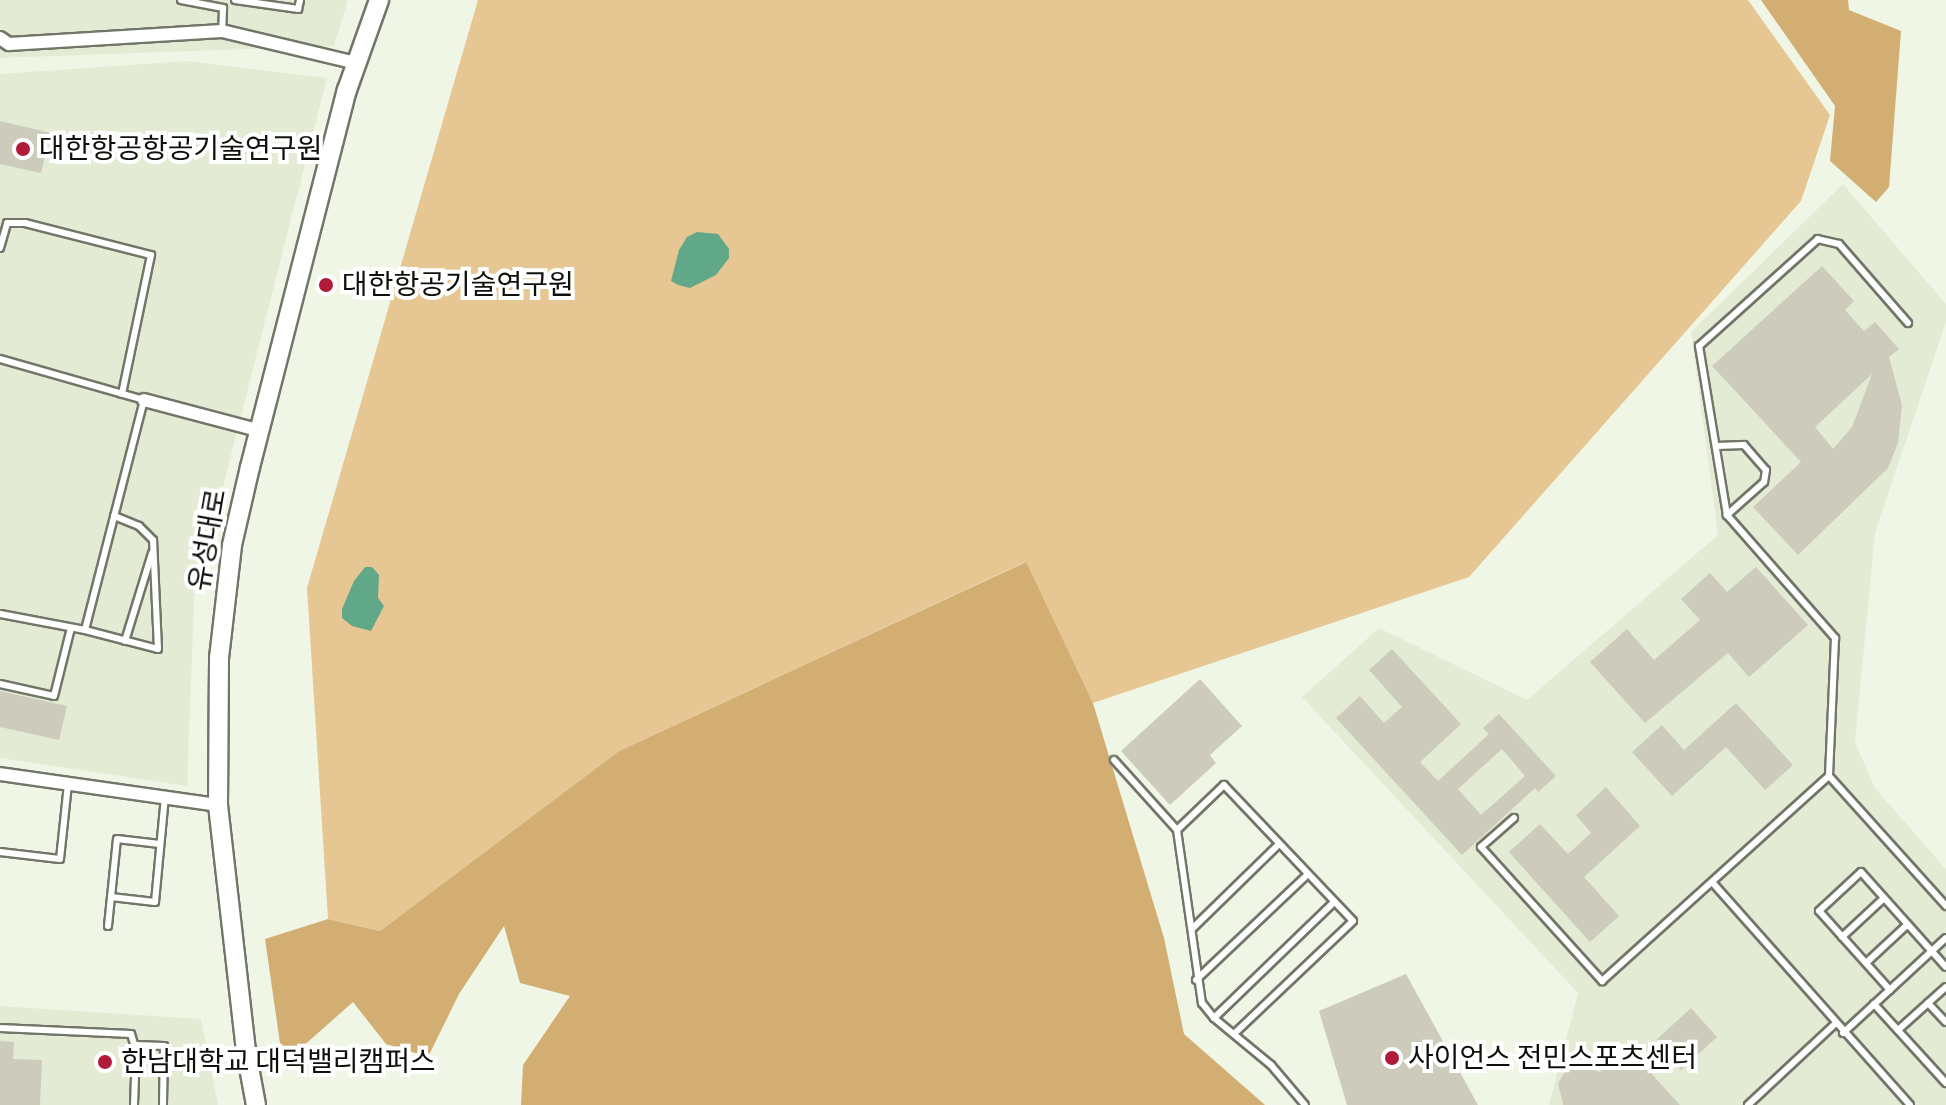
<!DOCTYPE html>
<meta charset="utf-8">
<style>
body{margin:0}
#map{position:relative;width:1946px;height:1105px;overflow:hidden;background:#f0f6e6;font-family:Bitter,"Noto Sans KR",serif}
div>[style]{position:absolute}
.built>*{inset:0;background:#e4ebd4}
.green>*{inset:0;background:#e6c793}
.forest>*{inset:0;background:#d2ae72}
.water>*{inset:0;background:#60a888}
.building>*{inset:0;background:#cdcbbb}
.roads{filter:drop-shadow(2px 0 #717668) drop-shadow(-2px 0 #717668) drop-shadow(0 2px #717668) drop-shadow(0 -2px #717668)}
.lane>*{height:6px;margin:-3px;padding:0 3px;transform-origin:3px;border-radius:3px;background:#fff}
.street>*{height:12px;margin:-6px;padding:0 6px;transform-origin:6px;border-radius:6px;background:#fff}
.secondary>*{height:18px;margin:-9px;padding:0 9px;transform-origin:9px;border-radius:9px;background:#fff}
.dots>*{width:22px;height:22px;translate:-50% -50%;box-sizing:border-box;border:4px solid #fff;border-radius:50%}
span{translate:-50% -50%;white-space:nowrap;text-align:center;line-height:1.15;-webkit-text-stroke:8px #fff;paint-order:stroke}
.poi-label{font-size:28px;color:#0f100b}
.left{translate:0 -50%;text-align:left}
.street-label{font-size:28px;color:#0f100b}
</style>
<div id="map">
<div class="built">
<i style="clip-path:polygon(0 0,348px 0,334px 46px,0 58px)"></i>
<i style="clip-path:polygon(187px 61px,327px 78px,225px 479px,195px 581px,187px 786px,0 758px,0 74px)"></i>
<i style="clip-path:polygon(1843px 184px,1946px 304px,1946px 322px,1875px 533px,1855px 742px,1875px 788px,1946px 869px,1946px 1105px,1549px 1105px,1578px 993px,1302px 697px,1379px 628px,1527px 700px,1718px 535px,1691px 332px)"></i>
<i style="clip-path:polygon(0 1006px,201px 1019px,218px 1105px,0 1105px)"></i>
</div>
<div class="green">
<i style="clip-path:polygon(478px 0,1748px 0,1830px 115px,1801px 201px,1469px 577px,1093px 703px,1025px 562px,619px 751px,380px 931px,328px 919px,307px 588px)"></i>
</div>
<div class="forest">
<i style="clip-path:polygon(1761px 0,1848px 0,1849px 10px,1901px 31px,1889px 187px,1876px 202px,1830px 161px,1835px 106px)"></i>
<i style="clip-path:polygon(1026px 562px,1093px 703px,1164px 938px,1184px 1034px,1265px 1105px,521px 1105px,523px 1065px,570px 996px,520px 983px,504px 926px,459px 994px,428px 1057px,386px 1044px,353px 1002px,283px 1064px,265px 939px,328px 919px,380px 931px,619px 751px)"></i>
</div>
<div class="water">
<i style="clip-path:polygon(697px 232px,718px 234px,729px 249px,729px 258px,716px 275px,690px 288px,678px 285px,671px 281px,679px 250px,687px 237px)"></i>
<i style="clip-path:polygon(365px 567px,372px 567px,379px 575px,378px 598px,384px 606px,371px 631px,352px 626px,342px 618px,342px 609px,354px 581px)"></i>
</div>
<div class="building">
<i style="clip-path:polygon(0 121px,51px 133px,41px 173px,0 164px)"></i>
<i style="clip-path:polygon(evenodd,1822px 266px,1854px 301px,1845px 310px,1864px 331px,1875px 322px,1899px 349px,1889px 357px,1902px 405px,1898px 443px,1888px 468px,1798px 555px,1753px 507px,1801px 462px,1712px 366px,1822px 266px,1872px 374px,1852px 427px,1833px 449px,1815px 427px,1872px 374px)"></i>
<i style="clip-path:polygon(1756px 567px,1808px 625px,1749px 677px,1728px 653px,1645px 723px,1590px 662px,1627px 629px,1654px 660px,1700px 620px,1681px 599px,1710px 573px,1727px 592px)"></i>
<i style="clip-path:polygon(evenodd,1392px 649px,1461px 724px,1420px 762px,1438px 781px,1489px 734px,1483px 728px,1499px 714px,1556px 776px,1538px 792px,1535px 788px,1462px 855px,1336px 718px,1360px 696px,1384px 723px,1402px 707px,1369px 670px,1392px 649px,1502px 749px,1525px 776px,1481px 815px,1458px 789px,1502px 749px)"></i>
<i style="clip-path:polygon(1200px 679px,1242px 726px,1210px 755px,1216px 763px,1170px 805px,1121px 751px)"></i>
<i style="clip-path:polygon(0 691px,67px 706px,59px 740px,0 727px)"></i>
<i style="clip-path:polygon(1736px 703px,1793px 765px,1765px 790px,1726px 747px,1672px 796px,1632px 752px,1662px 725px,1684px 750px)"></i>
<i style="clip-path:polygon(1606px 787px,1640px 826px,1584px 877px,1619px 916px,1590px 942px,1509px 852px,1540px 824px,1568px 854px,1591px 833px,1576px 815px)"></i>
<i style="clip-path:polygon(1406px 974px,1478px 1105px,1347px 1105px,1319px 1011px)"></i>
<i style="clip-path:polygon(1691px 1008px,1717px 1037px,1681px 1070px,1655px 1041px)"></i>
<i style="clip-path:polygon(0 1041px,14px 1042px,13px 1059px,42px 1060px,40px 1105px,0 1105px)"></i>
<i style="clip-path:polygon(1627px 1047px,1680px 1105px,1563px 1105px,1558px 1083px,1566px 1070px,1581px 1065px,1600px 1072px)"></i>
</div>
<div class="roads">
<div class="lane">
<i style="left:181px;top:0;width:43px;rotate:10.8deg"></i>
<i style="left:223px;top:8px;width:23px;rotate:92deg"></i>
<i style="left:235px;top:0;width:64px;rotate:8.1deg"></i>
<i style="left:298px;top:9px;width:9px;rotate:-77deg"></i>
<i style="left:0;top:248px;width:26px;rotate:-74deg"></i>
<i style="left:7px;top:223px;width:18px"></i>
<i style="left:25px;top:223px;width:130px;rotate:14.3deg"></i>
<i style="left:151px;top:255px;width:142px;rotate:101.8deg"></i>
<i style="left:1908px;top:323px;width:105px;rotate:-131.1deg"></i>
<i style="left:1839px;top:244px;width:22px;rotate:-167deg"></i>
<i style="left:1818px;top:239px;width:160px;rotate:138deg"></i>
<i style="left:1699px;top:346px;width:171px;rotate:80.6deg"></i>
<i style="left:1727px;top:515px;width:164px;rotate:48.7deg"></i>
<i style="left:1835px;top:638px;width:138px;rotate:92.5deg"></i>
<i style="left:1829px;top:776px;width:175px;rotate:48deg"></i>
<i style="left:0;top:359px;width:150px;rotate:15.9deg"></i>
<i style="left:144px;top:400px;width:237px;rotate:104.4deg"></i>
<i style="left:85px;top:630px;width:86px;rotate:-169.3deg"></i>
<i style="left:1716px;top:446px;width:28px;rotate:-2deg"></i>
<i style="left:1744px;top:445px;width:33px;rotate:49deg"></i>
<i style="left:1766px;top:470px;width:12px;rotate:99deg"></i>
<i style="left:1764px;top:482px;width:50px;rotate:138.3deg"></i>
<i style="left:85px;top:630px;width:75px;rotate:14.6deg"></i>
<i style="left:158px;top:649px;width:109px;rotate:-92.6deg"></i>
<i style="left:153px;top:540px;width:20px;rotate:-135deg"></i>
<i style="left:139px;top:526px;width:27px;rotate:-158deg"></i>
<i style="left:125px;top:641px;width:92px;rotate:-72.9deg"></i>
<i style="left:0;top:684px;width:55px;rotate:12.5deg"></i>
<i style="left:54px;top:696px;width:70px;rotate:-76deg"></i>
<i style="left:1114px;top:760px;width:94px;rotate:48deg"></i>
<i style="left:1177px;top:830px;width:175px;rotate:81.8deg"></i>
<i style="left:1202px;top:1003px;width:19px;rotate:51deg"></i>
<i style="left:1214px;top:1018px;width:74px;rotate:39.5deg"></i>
<i style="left:1271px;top:1065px;width:52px;rotate:49.6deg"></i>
<i style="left:1514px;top:818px;width:44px;rotate:138.7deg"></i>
<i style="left:1481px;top:847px;width:181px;rotate:47.9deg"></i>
<i style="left:1602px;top:981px;width:306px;rotate:-42.1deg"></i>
<i style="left:1177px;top:830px;width:65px;rotate:-43.8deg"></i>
<i style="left:1224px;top:785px;width:187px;rotate:46.5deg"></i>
<i style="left:1353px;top:921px;width:164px;rotate:136.5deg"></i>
<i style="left:0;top:852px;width:60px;rotate:6.7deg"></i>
<i style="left:60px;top:859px;width:75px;rotate:-83.9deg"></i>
<i style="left:1712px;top:882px;width:298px;rotate:48.4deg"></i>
<i style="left:111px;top:897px;width:44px;rotate:6.5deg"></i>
<i style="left:155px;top:902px;width:106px;rotate:-84.6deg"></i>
<i style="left:108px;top:926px;width:87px;rotate:-84.1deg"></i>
<i style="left:117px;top:839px;width:43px;rotate:6.6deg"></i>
<i style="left:1193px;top:928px;width:120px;rotate:-44.3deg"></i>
<i style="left:1842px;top:937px;width:57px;rotate:-42.9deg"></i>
<i style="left:1866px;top:963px;width:57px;rotate:-42.9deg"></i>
<i style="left:1196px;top:980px;width:154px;rotate:-43.4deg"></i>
<i style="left:1890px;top:990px;width:106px;rotate:-131.9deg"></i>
<i style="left:1819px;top:911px;width:57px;rotate:-42.9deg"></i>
<i style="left:1861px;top:872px;width:127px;rotate:48.2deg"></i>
<i style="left:1928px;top:1003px;width:26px;rotate:47deg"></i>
<i style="left:1874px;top:1004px;width:107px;rotate:47.7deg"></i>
<i style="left:1214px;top:1018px;width:167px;rotate:-44deg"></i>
<i style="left:0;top:1028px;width:131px;rotate:2.6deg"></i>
<i style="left:131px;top:1034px;width:17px;rotate:73deg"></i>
<i style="left:136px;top:1050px;width:55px;rotate:92.1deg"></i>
<i style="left:1898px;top:1030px;width:64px;rotate:-41.9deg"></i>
<i style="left:1843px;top:1033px;width:140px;rotate:-42.7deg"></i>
<i style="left:135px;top:1045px;width:29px;rotate:2deg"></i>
<i style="left:164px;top:1046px;width:59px;rotate:91deg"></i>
<i style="left:1748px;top:1105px;width:119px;rotate:-43deg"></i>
</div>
<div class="street">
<i style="left:0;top:38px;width:11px;rotate:34deg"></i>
<i style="left:9px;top:44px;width:213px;rotate:-3.5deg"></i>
<i style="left:222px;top:31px;width:138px;rotate:13.4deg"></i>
<i style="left:144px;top:400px;width:121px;rotate:14.8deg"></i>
<i style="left:0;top:774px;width:220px;rotate:8.1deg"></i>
</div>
<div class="secondary">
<i style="left:256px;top:1105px;width:55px;rotate:-100.5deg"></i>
<i style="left:246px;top:1051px;width:248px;rotate:-96.5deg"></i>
<i style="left:218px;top:805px;width:147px;rotate:-89.6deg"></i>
<i style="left:219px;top:658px;width:114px;rotate:-83.4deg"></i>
<i style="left:232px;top:545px;width:80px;rotate:-77deg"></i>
<i style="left:250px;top:467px;width:389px;rotate:-75.6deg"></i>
<i style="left:347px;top:90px;width:96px;rotate:-70.4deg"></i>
</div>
</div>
<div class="dots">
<i style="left:23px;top:149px;background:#af1b38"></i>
<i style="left:326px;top:285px;background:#af1b38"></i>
<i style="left:1392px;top:1058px;background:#af1b38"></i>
<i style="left:105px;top:1062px;background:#af1b38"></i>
</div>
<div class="poi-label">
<span class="left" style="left:39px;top:149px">대한항공항공기술연구원</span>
<span class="left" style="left:342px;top:285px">대한항공기술연구원</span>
<span class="left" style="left:1408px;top:1058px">사이언스 전민스포츠센터</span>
<span class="left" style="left:121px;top:1062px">한남대학교 대덕밸리캠퍼스</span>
</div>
<div class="street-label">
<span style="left:208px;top:540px;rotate:-80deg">유성대로</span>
</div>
</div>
